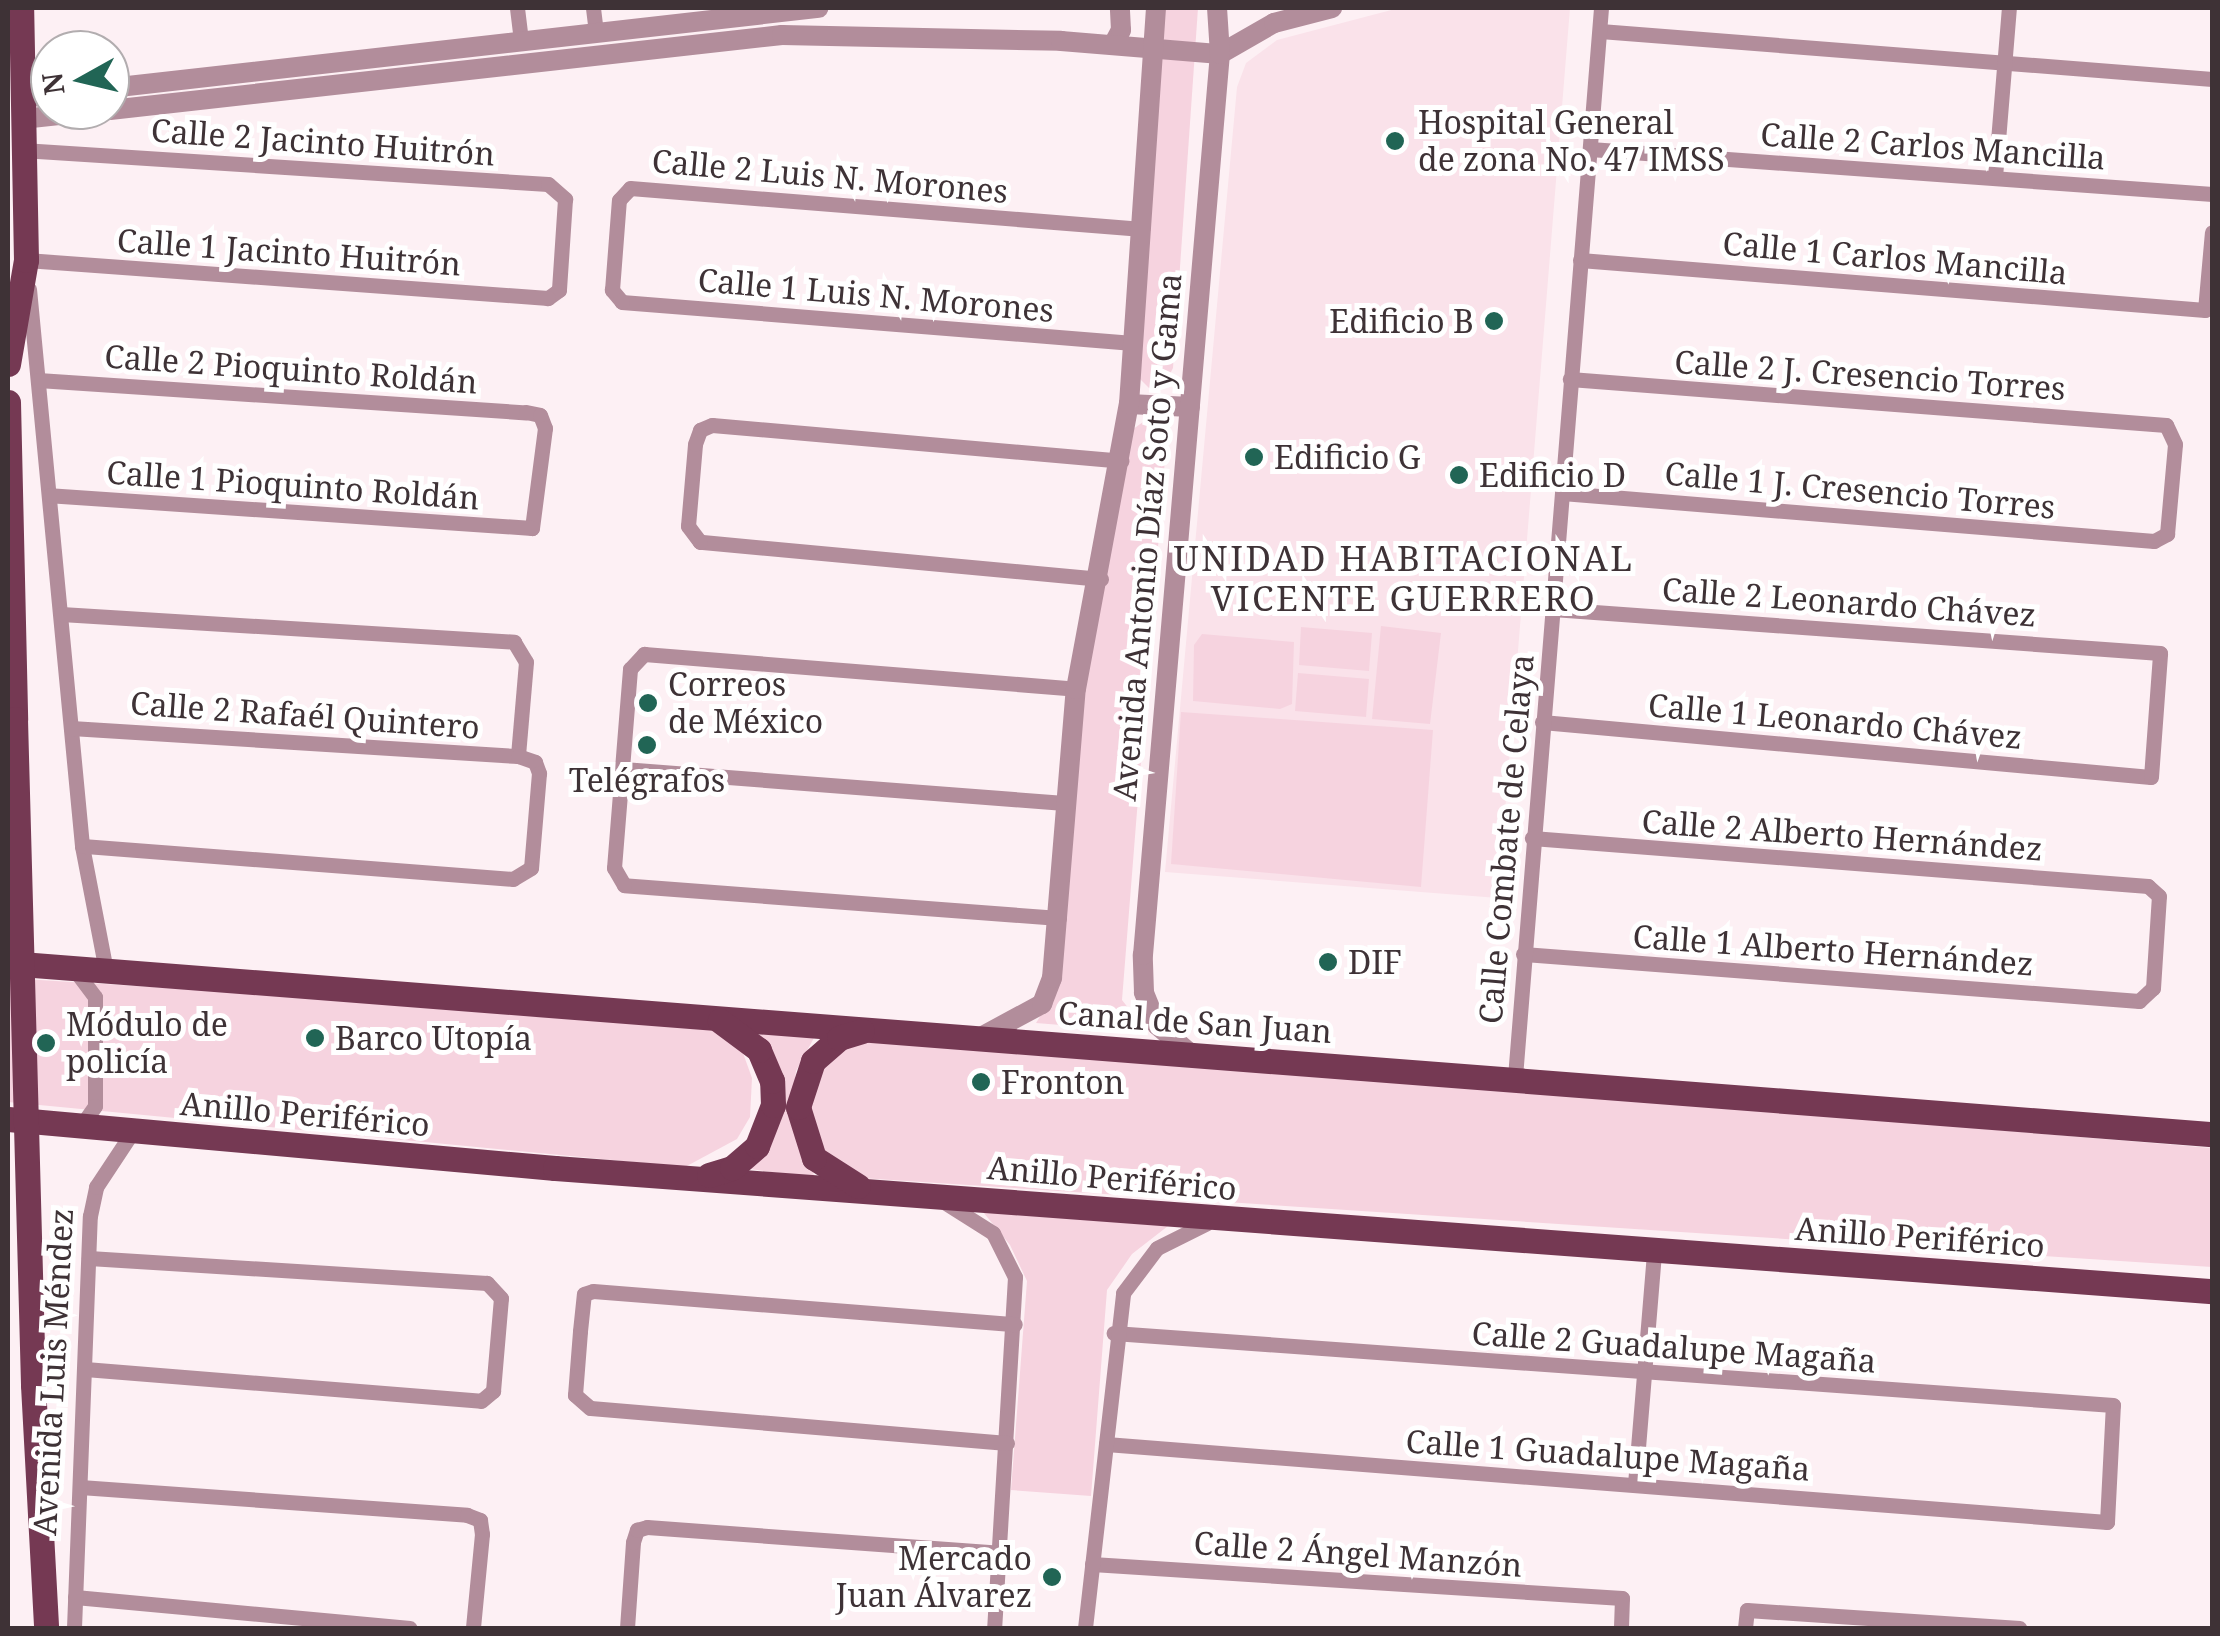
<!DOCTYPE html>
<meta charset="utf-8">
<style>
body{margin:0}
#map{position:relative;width:2220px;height:1636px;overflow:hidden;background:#fdf0f4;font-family:"Noto Serif",serif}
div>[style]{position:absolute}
.built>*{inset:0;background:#fae2ea}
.green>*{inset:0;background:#f6d3df}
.minor>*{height:15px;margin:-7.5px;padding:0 7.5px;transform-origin:7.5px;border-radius:7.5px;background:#b28d9b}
.tertiary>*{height:20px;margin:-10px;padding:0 10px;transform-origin:10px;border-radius:10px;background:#b28d9b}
.primary>*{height:25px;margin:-12.5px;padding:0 12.5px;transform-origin:12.5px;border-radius:12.5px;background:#753953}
.primary-bridge>*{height:25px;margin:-12.5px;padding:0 12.5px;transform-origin:12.5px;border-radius:12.5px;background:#753953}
.dots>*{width:28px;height:28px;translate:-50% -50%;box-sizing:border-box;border:5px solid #fff;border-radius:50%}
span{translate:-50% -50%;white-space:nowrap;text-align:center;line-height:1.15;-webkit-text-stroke:10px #fff;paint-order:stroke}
.poi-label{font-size:32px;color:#3e3236}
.left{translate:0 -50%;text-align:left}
.right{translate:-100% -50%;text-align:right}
.street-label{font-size:32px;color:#3e3236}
.neighbourhood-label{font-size:35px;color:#3e3236;letter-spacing:2.5px}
.frame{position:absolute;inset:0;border:10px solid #3e3236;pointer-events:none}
.north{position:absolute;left:30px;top:30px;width:100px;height:100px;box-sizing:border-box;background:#fff;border:2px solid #b2adaf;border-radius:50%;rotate:262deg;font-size:28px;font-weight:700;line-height:40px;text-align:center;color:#3e3236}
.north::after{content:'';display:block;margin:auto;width:35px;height:45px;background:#216555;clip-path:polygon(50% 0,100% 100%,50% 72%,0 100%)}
</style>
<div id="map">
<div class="built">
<i style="clip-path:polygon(1399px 8px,1570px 8px,1498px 898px,1165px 872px,1237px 87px,1246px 63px,1277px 40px)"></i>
</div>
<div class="green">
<i style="clip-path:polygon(1162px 8px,1198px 8px,1173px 368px,1166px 382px,1149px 388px,1139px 378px)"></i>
<i style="clip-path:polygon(1150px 417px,1167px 434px,1122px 1000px,1147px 1032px,1036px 1023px,1054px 994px,1078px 696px,1129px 432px)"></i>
<i style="clip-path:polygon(1381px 626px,1441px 633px,1430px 724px,1372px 719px)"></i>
<i style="clip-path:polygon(1301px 627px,1372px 633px,1369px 671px,1299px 665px)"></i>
<i style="clip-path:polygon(1202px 634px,1294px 642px,1292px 704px,1280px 709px,1193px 701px,1194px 645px)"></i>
<i style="clip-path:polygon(1298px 673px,1369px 679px,1366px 717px,1295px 711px)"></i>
<i style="clip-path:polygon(1181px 712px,1433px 730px,1421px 887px,1171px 864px)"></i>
<i style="clip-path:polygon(8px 978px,691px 1021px,721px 1032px,743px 1053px,752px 1078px,750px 1117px,737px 1139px,685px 1167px,8px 1102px)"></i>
<i style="clip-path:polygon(757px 1031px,815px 1036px,796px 1071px,791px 1111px,815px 1178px,750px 1169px,781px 1121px,775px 1059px)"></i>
<i style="clip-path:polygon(866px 1035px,2212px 1148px,2212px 1267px,861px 1178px,839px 1172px,804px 1131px,812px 1069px)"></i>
<i style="clip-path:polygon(983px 1212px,1168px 1226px,1132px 1254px,1107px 1290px,1091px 1496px,1011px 1490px,1027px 1281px,1010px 1245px)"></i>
</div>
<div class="minor">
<i style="left:517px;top:8px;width:33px;rotate:83deg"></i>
<i style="left:593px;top:8px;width:24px;rotate:83deg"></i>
<i style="left:1600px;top:31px;width:614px;rotate:4.48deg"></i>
<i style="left:1590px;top:149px;width:624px;rotate:4.14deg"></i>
<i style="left:22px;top:150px;width:527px;rotate:3.7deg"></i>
<i style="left:548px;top:184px;width:23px;rotate:41deg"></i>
<i style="left:565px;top:199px;width:91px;rotate:93.8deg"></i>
<i style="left:559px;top:290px;width:14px;rotate:144deg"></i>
<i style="left:548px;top:298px;width:523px;rotate:-175.84deg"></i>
<i style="left:26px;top:260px;width:7px;rotate:90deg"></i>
<i style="left:1995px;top:177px;width:170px;rotate:-85.3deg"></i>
<i style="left:1580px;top:260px;width:627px;rotate:4.57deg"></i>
<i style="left:2205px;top:310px;width:78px;rotate:-84.9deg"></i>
<i style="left:29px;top:289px;width:560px;rotate:84.56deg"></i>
<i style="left:82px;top:846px;width:127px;rotate:79.1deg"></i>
<i style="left:1133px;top:343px;width:513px;rotate:-175.41deg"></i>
<i style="left:622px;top:302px;width:16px;rotate:-130deg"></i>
<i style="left:612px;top:290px;width:90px;rotate:-85.6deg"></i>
<i style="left:619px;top:200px;width:16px;rotate:-47deg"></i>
<i style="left:630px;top:188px;width:514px;rotate:4.58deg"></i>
<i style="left:38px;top:380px;width:489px;rotate:3.8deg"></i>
<i style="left:526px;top:412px;width:14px;rotate:12deg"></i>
<i style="left:540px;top:415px;width:14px;rotate:69deg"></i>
<i style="left:545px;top:428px;width:101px;rotate:97.4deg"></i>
<i style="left:532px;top:528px;width:483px;rotate:-176.1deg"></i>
<i style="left:1562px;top:493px;width:594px;rotate:4.64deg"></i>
<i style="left:2154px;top:541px;width:15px;rotate:-28deg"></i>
<i style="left:2167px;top:534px;width:90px;rotate:-84.9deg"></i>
<i style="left:2175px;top:444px;width:21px;rotate:-115deg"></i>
<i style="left:2166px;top:425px;width:598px;rotate:-175.59deg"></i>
<i style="left:1101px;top:579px;width:403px;rotate:-174.7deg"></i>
<i style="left:700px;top:542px;width:20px;rotate:-127deg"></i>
<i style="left:688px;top:526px;width:82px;rotate:-85.1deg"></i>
<i style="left:695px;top:444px;width:15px;rotate:-70deg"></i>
<i style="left:700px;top:430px;width:13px;rotate:-23deg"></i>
<i style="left:712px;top:425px;width:411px;rotate:5deg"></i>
<i style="left:61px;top:614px;width:454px;rotate:3.5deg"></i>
<i style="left:514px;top:642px;width:23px;rotate:59deg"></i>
<i style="left:526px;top:662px;width:94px;rotate:94.9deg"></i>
<i style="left:1542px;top:722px;width:611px;rotate:5.16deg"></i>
<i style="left:2151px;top:777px;width:124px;rotate:-85.8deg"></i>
<i style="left:2160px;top:653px;width:609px;rotate:-175.85deg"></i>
<i style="left:71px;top:728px;width:448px;rotate:3.6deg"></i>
<i style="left:518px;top:756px;width:18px;rotate:19deg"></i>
<i style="left:535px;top:762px;width:12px;rotate:70deg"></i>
<i style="left:539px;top:773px;width:95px;rotate:94.8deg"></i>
<i style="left:531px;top:868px;width:21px;rotate:149deg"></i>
<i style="left:513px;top:879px;width:432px;rotate:-175.6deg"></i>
<i style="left:623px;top:769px;width:446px;rotate:4.4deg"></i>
<i style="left:1059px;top:918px;width:436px;rotate:-175.7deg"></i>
<i style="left:624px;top:885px;width:20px;rotate:-120deg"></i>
<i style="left:614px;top:868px;width:200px;rotate:-85.4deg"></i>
<i style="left:630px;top:669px;width:21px;rotate:-47deg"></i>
<i style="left:644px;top:654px;width:433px;rotate:4.6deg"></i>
<i style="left:1523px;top:954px;width:618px;rotate:4.36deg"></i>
<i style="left:2139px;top:1001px;width:19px;rotate:-43deg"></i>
<i style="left:2153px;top:988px;width:92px;rotate:-86.3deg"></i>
<i style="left:2159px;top:896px;width:15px;rotate:-138deg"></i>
<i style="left:2148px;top:886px;width:618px;rotate:-175.54deg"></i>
<i style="left:74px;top:969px;width:35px;rotate:53deg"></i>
<i style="left:95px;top:997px;width:109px;rotate:90deg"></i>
<i style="left:95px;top:1106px;width:24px;rotate:125deg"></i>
<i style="left:1515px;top:1077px;width:1072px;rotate:-85.4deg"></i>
<i style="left:944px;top:1202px;width:58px;rotate:32.3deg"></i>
<i style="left:993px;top:1233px;width:49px;rotate:63.4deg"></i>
<i style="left:1015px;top:1277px;width:352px;rotate:93.4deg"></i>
<i style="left:85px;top:1369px;width:397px;rotate:4.6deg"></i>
<i style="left:481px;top:1401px;width:16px;rotate:-40deg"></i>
<i style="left:493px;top:1391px;width:93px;rotate:-85.1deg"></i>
<i style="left:501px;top:1298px;width:21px;rotate:-133deg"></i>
<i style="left:487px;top:1283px;width:399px;rotate:-176.4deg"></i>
<i style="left:1007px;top:1443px;width:418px;rotate:-175.2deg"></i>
<i style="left:590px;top:1408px;width:20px;rotate:-139deg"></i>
<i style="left:575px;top:1395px;width:64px;rotate:-85.5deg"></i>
<i style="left:580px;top:1331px;width:37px;rotate:-84deg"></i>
<i style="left:584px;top:1294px;width:9px;rotate:-18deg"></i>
<i style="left:593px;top:1291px;width:423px;rotate:4.5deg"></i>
<i style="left:1106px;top:1444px;width:1004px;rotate:4.46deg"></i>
<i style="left:2107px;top:1522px;width:117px;rotate:-87.1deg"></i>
<i style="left:2113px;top:1405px;width:1002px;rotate:-175.88deg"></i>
<i style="left:1635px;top:1484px;width:234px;rotate:-85.3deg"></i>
<i style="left:80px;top:1487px;width:388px;rotate:4.1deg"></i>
<i style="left:467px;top:1515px;width:14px;rotate:21deg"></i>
<i style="left:480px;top:1520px;width:14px;rotate:82deg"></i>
<i style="left:482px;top:1534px;width:94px;rotate:95.5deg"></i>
<i style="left:1092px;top:1564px;width:531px;rotate:3.67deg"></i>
<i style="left:1622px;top:1598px;width:30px;rotate:92deg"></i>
<i style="left:75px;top:1597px;width:336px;rotate:5.3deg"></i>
<i style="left:74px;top:1628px;width:412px;rotate:-87.8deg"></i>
<i style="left:90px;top:1216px;width:30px;rotate:-78deg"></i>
<i style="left:96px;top:1187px;width:67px;rotate:-56.5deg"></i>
<i style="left:627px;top:1628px;width:86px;rotate:-86deg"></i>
<i style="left:633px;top:1542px;width:13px;rotate:-72deg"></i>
<i style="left:637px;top:1530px;width:10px;rotate:-17deg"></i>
<i style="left:647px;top:1527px;width:353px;rotate:4.2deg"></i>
<i style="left:1085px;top:1628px;width:337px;rotate:-83.5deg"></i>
<i style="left:1123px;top:1293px;width:56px;rotate:-52.9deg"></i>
<i style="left:1157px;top:1248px;width:56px;rotate:-26.6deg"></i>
<i style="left:1745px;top:1628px;width:18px;rotate:-84deg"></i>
<i style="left:1747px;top:1610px;width:273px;rotate:3.8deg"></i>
</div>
<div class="tertiary">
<i style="left:1113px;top:45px;width:17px;rotate:-62deg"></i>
<i style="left:1121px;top:30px;width:22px;rotate:-93deg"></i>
<i style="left:110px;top:88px;width:713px;rotate:-6.45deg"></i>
<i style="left:21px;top:98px;width:29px;rotate:-6deg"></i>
<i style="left:110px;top:110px;width:676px;rotate:-6.37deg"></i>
<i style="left:782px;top:35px;width:279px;rotate:1.2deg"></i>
<i style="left:1061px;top:41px;width:160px;rotate:4.7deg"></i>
<i style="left:1220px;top:54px;width:62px;rotate:-29.9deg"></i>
<i style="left:1274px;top:23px;width:60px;rotate:-14.5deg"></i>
<i style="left:22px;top:119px;width:84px;rotate:-6.1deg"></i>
<i style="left:1129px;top:404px;width:61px;rotate:2.8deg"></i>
<i style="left:979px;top:1038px;width:72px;rotate:-28.4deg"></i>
<i style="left:1042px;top:1004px;width:28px;rotate:-69deg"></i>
<i style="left:1052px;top:978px;width:290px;rotate:-85.3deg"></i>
<i style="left:1076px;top:689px;width:290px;rotate:-79.5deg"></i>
<i style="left:1129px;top:404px;width:397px;rotate:-86.1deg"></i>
<i style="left:1191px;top:1054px;width:45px;rotate:-139.5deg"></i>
<i style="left:1157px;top:1025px;width:35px;rotate:-112deg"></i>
<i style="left:1144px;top:992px;width:37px;rotate:-92deg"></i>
<i style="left:1143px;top:955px;width:904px;rotate:-85.12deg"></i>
<i style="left:1220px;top:54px;width:46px;rotate:-93.7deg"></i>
</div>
<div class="primary">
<i style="left:8px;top:364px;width:106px;rotate:-80.2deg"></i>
<i style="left:26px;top:260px;width:252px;rotate:-91.1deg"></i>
<i style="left:8px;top:402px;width:317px;rotate:88.7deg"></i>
<i style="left:8px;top:963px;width:2211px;rotate:4.44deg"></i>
<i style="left:8px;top:1119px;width:549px;rotate:5.12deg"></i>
<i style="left:555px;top:1168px;width:1662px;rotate:4.25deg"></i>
<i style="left:709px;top:1175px;width:24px;rotate:-17deg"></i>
<i style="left:732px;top:1168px;width:33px;rotate:-41deg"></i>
<i style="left:757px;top:1146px;width:44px;rotate:-68.7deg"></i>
<i style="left:773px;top:1105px;width:24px;rotate:-92deg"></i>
<i style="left:772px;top:1081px;width:34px;rotate:-113deg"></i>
<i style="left:759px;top:1050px;width:49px;rotate:-143.4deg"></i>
<i style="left:858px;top:1186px;width:52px;rotate:-147.5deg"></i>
<i style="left:814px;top:1158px;width:53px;rotate:-107.4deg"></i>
<i style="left:798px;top:1107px;width:48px;rotate:-71.9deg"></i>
<i style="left:813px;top:1061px;width:35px;rotate:-41deg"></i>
<i style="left:839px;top:1038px;width:24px;rotate:-17deg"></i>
<i style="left:33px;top:1385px;width:243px;rotate:86.9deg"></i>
</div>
<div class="primary-bridge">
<i style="left:15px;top:719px;width:666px;rotate:88.45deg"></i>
</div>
<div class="dots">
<i style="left:1395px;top:141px;background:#216555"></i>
<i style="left:1494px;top:321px;background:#216555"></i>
<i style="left:1254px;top:457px;background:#216555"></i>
<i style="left:1459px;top:475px;background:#216555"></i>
<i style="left:648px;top:703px;background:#216555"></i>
<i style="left:647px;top:745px;background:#216555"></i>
<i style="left:1328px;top:962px;background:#216555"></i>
<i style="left:315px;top:1038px;background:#216555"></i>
<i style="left:46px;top:1043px;background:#216555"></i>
<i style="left:981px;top:1082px;background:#216555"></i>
<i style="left:1052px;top:1577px;background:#216555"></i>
</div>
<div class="poi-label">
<span class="left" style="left:1418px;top:141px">Hospital General<br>de zona No. 47 IMSS</span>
<span class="right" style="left:1474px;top:321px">Edificio B</span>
<span class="left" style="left:1274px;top:457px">Edificio G</span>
<span class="left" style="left:1479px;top:475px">Edificio D</span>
<span class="left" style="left:668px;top:703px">Correos<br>de México</span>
<span style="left:647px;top:780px">Telégrafos</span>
<span class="left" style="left:1348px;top:962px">DIF</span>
<span class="left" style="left:66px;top:1043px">Módulo de<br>policía</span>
<span class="left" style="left:335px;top:1038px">Barco Utopía</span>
<span class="left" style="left:1001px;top:1082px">Fronton</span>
<span class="right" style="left:1032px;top:1577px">Mercado<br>Juan Álvarez</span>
</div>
<div class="street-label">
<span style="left:323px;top:142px;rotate:4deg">Calle 2 Jacinto Huitrón</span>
<span style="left:1933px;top:146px;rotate:4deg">Calle 2 Carlos Mancilla</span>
<span style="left:830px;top:176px;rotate:5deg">Calle 2 Luis N. Morones</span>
<span style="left:289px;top:252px;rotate:4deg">Calle 1 Jacinto Huitrón</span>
<span style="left:1895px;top:258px;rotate:5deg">Calle 1 Carlos Mancilla</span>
<span style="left:876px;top:295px;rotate:5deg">Calle 1 Luis N. Morones</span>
<span style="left:291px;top:369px;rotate:4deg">Calle 2 Pioquinto Roldán</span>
<span style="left:1870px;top:375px;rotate:4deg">Calle 2 J. Cresencio Torres</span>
<span style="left:293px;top:485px;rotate:4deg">Calle 1 Pioquinto Roldán</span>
<span style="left:1860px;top:490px;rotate:5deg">Calle 1 J. Cresencio Torres</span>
<span style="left:1147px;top:537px;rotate:-85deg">Avenida Antonio Díaz Soto y Gama</span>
<span style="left:1849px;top:602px;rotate:4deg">Calle 2 Leonardo Chávez</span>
<span style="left:305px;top:715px;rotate:4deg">Calle 2 Rafaél Quintero</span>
<span style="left:1835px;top:721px;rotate:5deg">Calle 1 Leonardo Chávez</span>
<span style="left:1842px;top:835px;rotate:4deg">Calle 2 Alberto Hernández</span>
<span style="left:1506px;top:839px;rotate:-85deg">Calle Combate de Celaya</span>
<span style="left:1833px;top:950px;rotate:4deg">Calle 1 Alberto Hernández</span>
<span style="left:1195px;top:1022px;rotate:4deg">Canal de San Juan</span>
<span style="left:305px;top:1114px;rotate:5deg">Anillo Periférico</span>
<span style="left:1112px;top:1178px;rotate:5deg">Anillo Periférico</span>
<span style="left:1920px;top:1237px;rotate:4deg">Anillo Periférico</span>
<span style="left:1674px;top:1347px;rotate:4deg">Calle 2 Guadalupe Magaña</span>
<span style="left:53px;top:1372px;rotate:-87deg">Avenida Luis Méndez</span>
<span style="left:1608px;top:1455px;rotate:4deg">Calle 1 Guadalupe Magaña</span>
<span style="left:1358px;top:1554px;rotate:4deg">Calle 2 Ángel Manzón</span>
</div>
<div class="neighbourhood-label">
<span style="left:1404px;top:578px">UNIDAD HABITACIONAL<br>VICENTE GUERRERO</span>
</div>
<div class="frame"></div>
<div class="north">N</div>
</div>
